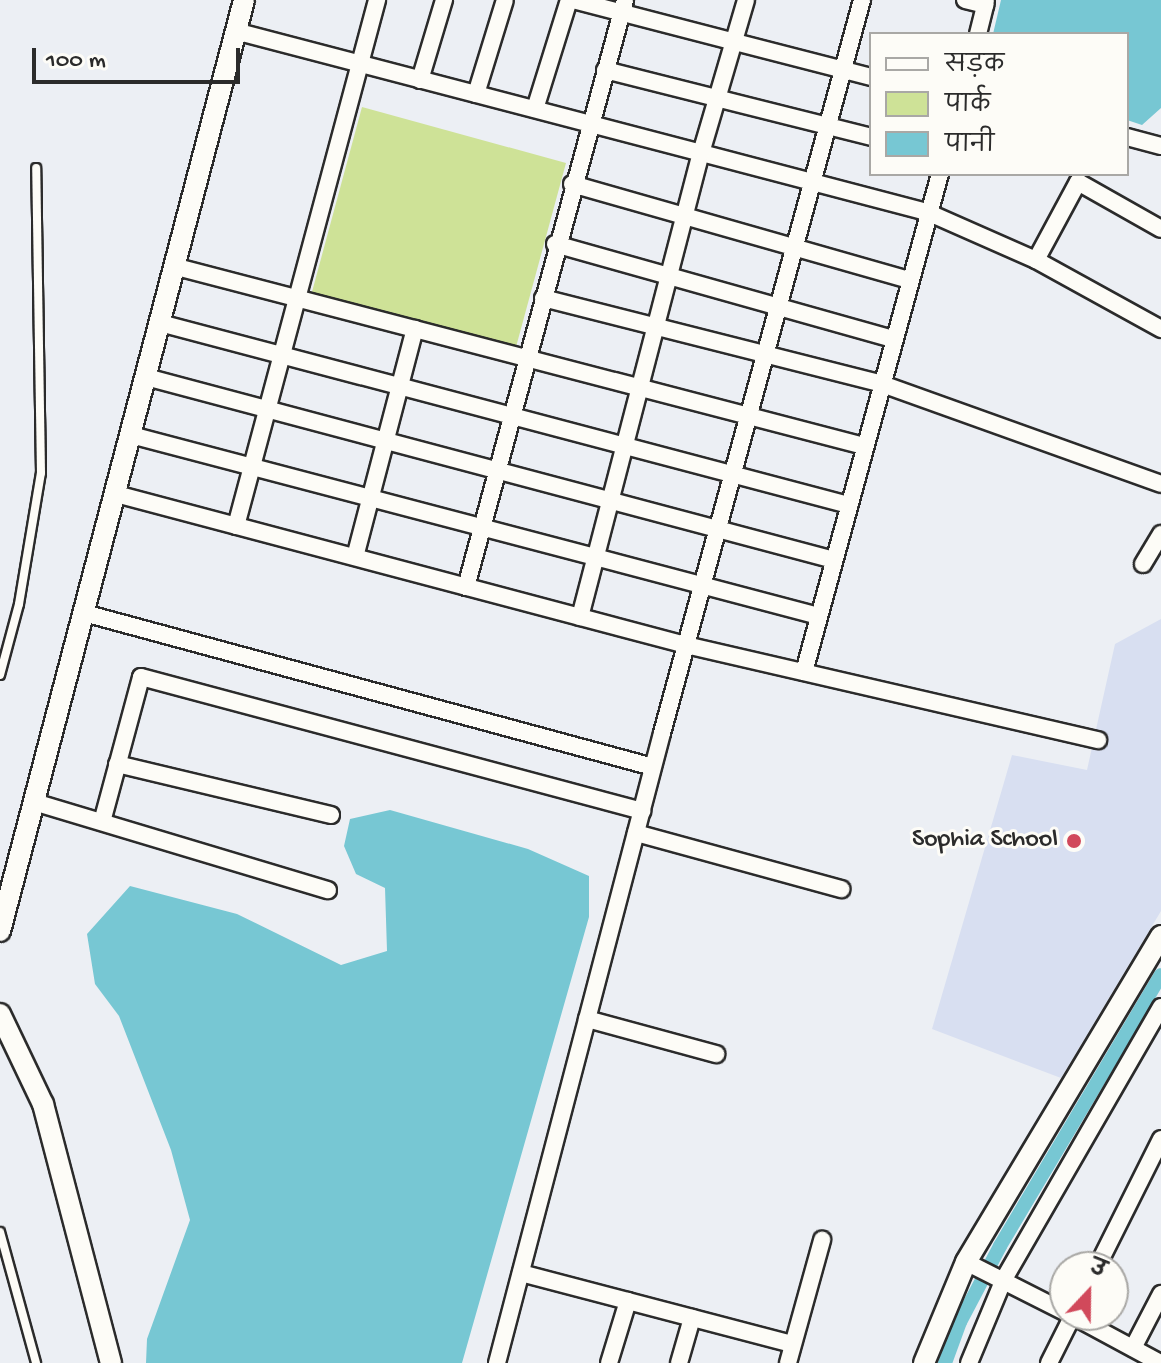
<!DOCTYPE html>
<meta charset="utf-8">
<style>
body{margin:0}
#map{position:relative;width:1161px;height:1363px;overflow:hidden;background:#eceff4;font-family:"Gochi Hand","Playpen Sans Deva",sans-serif}
div>[style]{position:absolute}
.built>*{inset:0;background:#d8dff1}
.green>*{inset:0;background:#cee297}
.water>*{inset:0;background:#77c7d3}
.canal>*{height:14px;margin:-7px;padding:0 7px;transform-origin:7px;border-radius:7px;background:#77c7d3}
.roads{filter:drop-shadow(2px 0 #2b2b2b) drop-shadow(-2px 0 #2b2b2b) drop-shadow(0 2px #2b2b2b) drop-shadow(0 -2px #2b2b2b)}
.service>*{height:8px;margin:-4px;padding:0 4px;transform-origin:4px;border-radius:4px;background:#fdfcf7}
.minor>*{height:16px;margin:-8px;padding:0 8px;transform-origin:8px;border-radius:8px;background:#fdfcf7}
.tertiary>*{height:20px;margin:-10px;padding:0 10px;transform-origin:10px;border-radius:10px;background:#fdfcf7}
.dots>*{width:22px;height:22px;translate:-50% -50%;box-sizing:border-box;border:4px solid #fdfcf7;border-radius:50%}
span{translate:-50% -50%;white-space:nowrap;text-align:center;line-height:1.15;-webkit-text-stroke:6px #fdfcf7;paint-order:stroke}
.poi-label{font-size:26px;color:#2b2b2b}
.right{translate:-100% -50%;text-align:right}
.legend{position:absolute;left:869px;top:32px;width:260px;height:144px;box-sizing:border-box;background:#fdfcf7;border:2px solid #a9a8a5;margin:0;padding:10px 14px;list-style:none;font-size:24px;color:#2b2b2b}
.legend li{display:flex;align-items:center;gap:16px;height:40px}
.legend b{width:40px;border:2px solid #a9a8a5}
.north{position:absolute;left:1049px;top:1251px;width:80px;height:80px;box-sizing:border-box;background:#fdfcf7;border:2px solid #a9a8a5;border-radius:50%;rotate:22deg;font-size:22px;font-weight:700;line-height:32px;text-align:center;color:#2b2b2b}
.north::after{content:'';display:block;margin:auto;width:28px;height:36px;background:#d1495b;clip-path:polygon(50% 0,100% 100%,50% 72%,0 100%)}
.scale{position:absolute;left:32px;top:48px;width:208px;height:36px;box-sizing:border-box;border:4px solid #2b2b2b;border-top:0;padding-left:10px;font-size:24px;line-height:28px;white-space:nowrap;color:#2b2b2b;-webkit-text-stroke:6px #fdfcf7;paint-order:stroke}
</style>
<div id="map">
<div class="built">
<i style="clip-path:polygon(1161px 619px,1161px 911px,1061px 1078px,932px 1029px,1012px 755px,1087px 770px,1115px 644px)"></i>
</div>
<div class="green">
<i style="clip-path:polygon(362px 107px,566px 163px,513px 358px,309px 303px)"></i>
</div>
<div class="water">
<i style="clip-path:polygon(1001px 0,1161px 0,1161px 108px,1142px 125px,1127px 120px,1127px 34px,993px 34px)"></i>
<i style="clip-path:polygon(390px 810px,528px 849px,589px 876px,589px 917px,462px 1363px,146px 1363px,147px 1339px,190px 1220px,171px 1150px,119px 1016px,95px 984px,87px 934px,130px 886px,237px 914px,341px 965px,387px 951px,385px 888px,356px 874px,344px 846px,350px 819px)"></i>
</div>
<div class="canal">
<i style="left:945px;top:1363px;width:44px;rotate:-69.9deg"></i>
<i style="left:960px;top:1322px;width:86px;rotate:-62.2deg"></i>
<i style="left:1000px;top:1246px;width:315px;rotate:-59.3deg"></i>
</div>
<div class="roads">
<div class="service">
<i style="left:0;top:675px;width:73px;rotate:-75deg"></i>
<i style="left:19px;top:604px;width:133px;rotate:-80.5deg"></i>
<i style="left:41px;top:473px;width:305px;rotate:-90.9deg"></i>
<i style="left:0;top:1232px;width:136px;rotate:74.6deg"></i>
</div>
<div class="minor">
<i style="left:573px;top:0;width:308px;rotate:14.5deg"></i>
<i style="left:965px;top:0;width:21px;rotate:14deg"></i>
<i style="left:985px;top:5px;width:5px;rotate:-79deg"></i>
<i style="left:235px;top:31px;width:715px;rotate:14.66deg"></i>
<i style="left:927px;top:212px;width:119px;rotate:23.8deg"></i>
<i style="left:1036px;top:260px;width:143px;rotate:28.9deg"></i>
<i style="left:978px;top:34px;width:30px;rotate:-76deg"></i>
<i style="left:605px;top:70px;width:274px;rotate:14.1deg"></i>
<i style="left:420px;top:80px;width:84px;rotate:-73.3deg"></i>
<i style="left:476px;top:94px;width:98px;rotate:-72.9deg"></i>
<i style="left:535px;top:109px;width:114px;rotate:-72.7deg"></i>
<i style="left:1127px;top:137px;width:35px;rotate:15deg"></i>
<i style="left:572px;top:184px;width:350px;rotate:15.9deg"></i>
<i style="left:555px;top:244px;width:351px;rotate:15.7deg"></i>
<i style="left:1036px;top:260px;width:89px;rotate:-61.7deg"></i>
<i style="left:1078px;top:182px;width:95px;rotate:29.5deg"></i>
<i style="left:173px;top:266px;width:714px;rotate:14.6deg"></i>
<i style="left:543px;top:298px;width:350px;rotate:14.2deg"></i>
<i style="left:882px;top:384px;width:296px;rotate:19.7deg"></i>
<i style="left:160px;top:323px;width:713px;rotate:14.8deg"></i>
<i style="left:146px;top:377px;width:712px;rotate:14.9deg"></i>
<i style="left:131px;top:435px;width:711px;rotate:14.74deg"></i>
<i style="left:116px;top:494px;width:590px;rotate:14.84deg"></i>
<i style="left:686px;top:645px;width:423px;rotate:13deg"></i>
<i style="left:236px;top:526px;width:545px;rotate:-74.99deg"></i>
<i style="left:355px;top:557px;width:236px;rotate:-75.3deg"></i>
<i style="left:1143px;top:564px;width:35px;rotate:-59deg"></i>
<i style="left:466px;top:587px;width:608px;rotate:-74.84deg"></i>
<i style="left:84px;top:613px;width:589px;rotate:15.14deg"></i>
<i style="left:580px;top:617px;width:480px;rotate:-75.4deg"></i>
<i style="left:701px;top:153px;width:159px;rotate:-73.6deg"></i>
<i style="left:804px;top:672px;width:516px;rotate:-74.73deg"></i>
<i style="left:117px;top:764px;width:220px;rotate:13.4deg"></i>
<i style="left:34px;top:802px;width:307px;rotate:16.7deg"></i>
<i style="left:102px;top:822px;width:150px;rotate:-74.9deg"></i>
<i style="left:141px;top:677px;width:519px;rotate:14.97deg"></i>
<i style="left:636px;top:833px;width:213px;rotate:15.3deg"></i>
<i style="left:587px;top:1019px;width:134px;rotate:15.2deg"></i>
<i style="left:966px;top:1262px;width:111px;rotate:26.8deg"></i>
<i style="left:1097px;top:1267px;width:143px;rotate:-63.4deg"></i>
<i style="left:521px;top:1273px;width:280px;rotate:14.7deg"></i>
<i style="left:1071px;top:1315px;width:101px;rotate:28.3deg"></i>
<i style="left:1133px;top:1348px;width:61px;rotate:-62.6deg"></i>
<i style="left:497px;top:1363px;width:651px;rotate:-75.32deg"></i>
<i style="left:662px;top:733px;width:760px;rotate:-74.74deg"></i>
<i style="left:609px;top:1363px;width:65px;rotate:-73deg"></i>
<i style="left:679px;top:1363px;width:47px;rotate:-73.9deg"></i>
<i style="left:788px;top:1363px;width:128px;rotate:-74.5deg"></i>
<i style="left:969px;top:1363px;width:91px;rotate:-67.4deg"></i>
<i style="left:1004px;top:1279px;width:314px;rotate:-60deg"></i>
<i style="left:1049px;top:1363px;width:54px;rotate:-63.4deg"></i>
</div>
<div class="tertiary">
<i style="left:0;top:931px;width:962px;rotate:-75.31deg"></i>
<i style="left:0;top:1014px;width:100px;rotate:64.5deg"></i>
<i style="left:43px;top:1104px;width:268px;rotate:75.3deg"></i>
<i style="left:924px;top:1363px;width:109px;rotate:-67.4deg"></i>
<i style="left:966px;top:1262px;width:380px;rotate:-59.1deg"></i>
</div>
</div>
<div class="dots">
<i style="left:1074px;top:841px;background:#d1495b"></i>
</div>
<div class="poi-label">
<span class="right" style="left:1058px;top:841px">Sophia School</span>
</div>
<ul class="legend">
<li><b style="height:10px;background:#fdfcf7"></b>सड़क</li>
<li><b style="height:22px;background:#cee297"></b>पार्क</li>
<li><b style="height:22px;background:#77c7d3"></b>पानी</li>
</ul>
<div class="north">उ</div>
<div class="scale">100 m</div>
</div>
